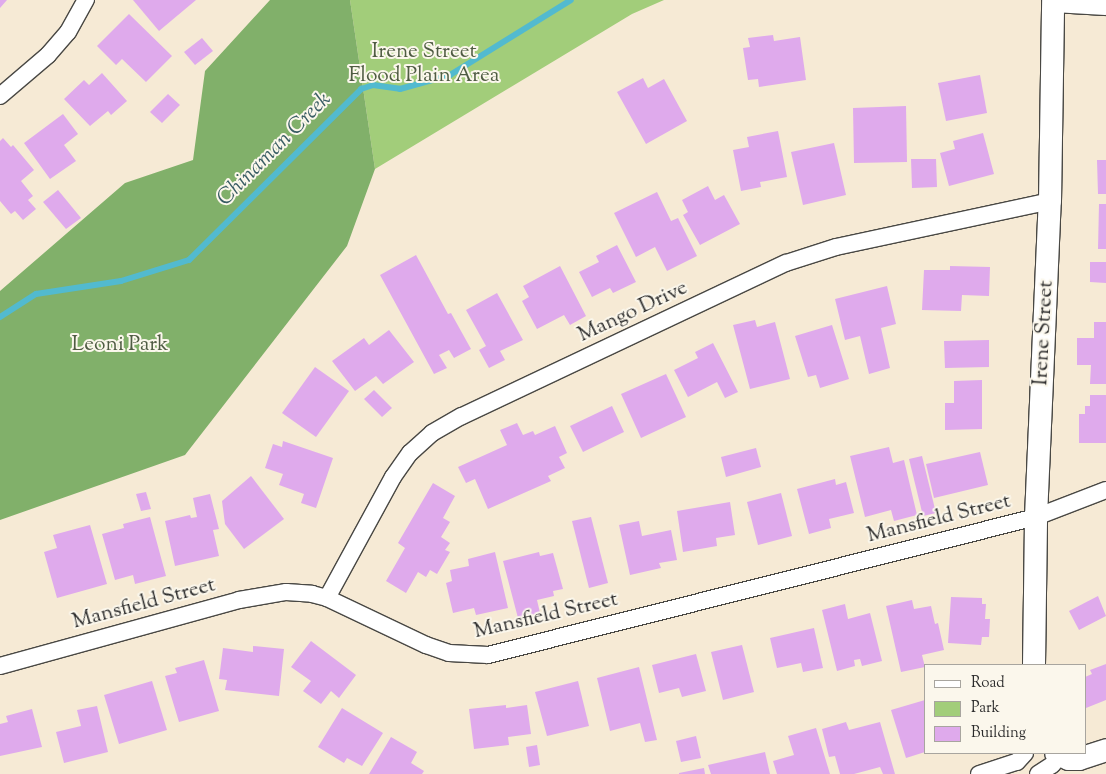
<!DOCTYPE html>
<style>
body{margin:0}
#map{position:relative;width:1106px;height:774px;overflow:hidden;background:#f6ead5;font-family:"Sorts Mill Goudy",serif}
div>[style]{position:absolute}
.green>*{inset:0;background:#a2cd7a}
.forest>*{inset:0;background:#81b06a}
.stream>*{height:6px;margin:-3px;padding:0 3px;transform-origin:3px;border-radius:3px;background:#52bacf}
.building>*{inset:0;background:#dfaaec}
.roads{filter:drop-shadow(1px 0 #494844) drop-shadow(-1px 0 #494844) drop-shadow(0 1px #494844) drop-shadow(0 -1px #494844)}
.street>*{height:16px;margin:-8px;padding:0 8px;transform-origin:8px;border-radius:8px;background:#fff}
.secondary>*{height:22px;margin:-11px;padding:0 11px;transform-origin:11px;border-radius:11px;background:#fff}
span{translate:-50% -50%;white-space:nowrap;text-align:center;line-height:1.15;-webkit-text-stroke:4px #fbf7ec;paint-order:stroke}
.park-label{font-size:21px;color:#4f5c43}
.street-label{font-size:21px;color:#2b2b2b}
.water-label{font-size:22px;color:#395d64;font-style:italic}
.legend{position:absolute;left:924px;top:664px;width:162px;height:90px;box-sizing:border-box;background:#fbf7ec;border:1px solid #a8a59f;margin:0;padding:6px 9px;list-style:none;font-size:15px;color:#2b2b2b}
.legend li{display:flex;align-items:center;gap:10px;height:25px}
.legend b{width:25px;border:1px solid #a8a59f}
</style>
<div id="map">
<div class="green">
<i style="clip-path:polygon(350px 0,664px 0,632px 14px,375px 169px)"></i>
</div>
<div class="forest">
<i style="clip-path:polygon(270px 0,350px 0,375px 169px,347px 246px,185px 455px,0 520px,0 291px,125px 183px,193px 160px,205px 71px)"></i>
</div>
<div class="stream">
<i style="left:0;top:317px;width:43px;rotate:-32.6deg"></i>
<i style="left:36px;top:294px;width:86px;rotate:-8.7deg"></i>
<i style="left:121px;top:281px;width:71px;rotate:-17.2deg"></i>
<i style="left:189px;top:260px;width:243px;rotate:-44.8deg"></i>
<i style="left:361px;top:89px;width:13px;rotate:-18deg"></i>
<i style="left:373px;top:85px;width:27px;rotate:8deg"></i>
<i style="left:400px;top:89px;width:52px;rotate:-15.6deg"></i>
<i style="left:450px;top:75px;width:142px;rotate:-31.8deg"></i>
</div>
<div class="building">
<i style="clip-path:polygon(0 0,7px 0,0 8px)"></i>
<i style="clip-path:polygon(133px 0,196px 0,159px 31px)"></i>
<i style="clip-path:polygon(129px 14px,172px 56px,146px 82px,122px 59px,116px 65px,97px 46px)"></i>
<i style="clip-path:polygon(773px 35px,774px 41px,800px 37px,806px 80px,759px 87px,758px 79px,748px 80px,743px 48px,750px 47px,748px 38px)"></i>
<i style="clip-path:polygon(202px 38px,213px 51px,195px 65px,184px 52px)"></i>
<i style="clip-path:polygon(102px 73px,127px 101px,111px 115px,108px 111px,90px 126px,64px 99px,84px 80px,89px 85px)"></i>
<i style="clip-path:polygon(980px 75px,987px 113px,946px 121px,938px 83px)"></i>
<i style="clip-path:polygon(643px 78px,648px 88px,664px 79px,687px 121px,646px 144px,617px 92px)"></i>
<i style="clip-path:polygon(168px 94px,180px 105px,162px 123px,150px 112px)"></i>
<i style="clip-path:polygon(906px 106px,907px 162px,854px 163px,853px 108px)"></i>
<i style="clip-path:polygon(63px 114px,78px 134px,64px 145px,76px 161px,50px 179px,24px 143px)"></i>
<i style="clip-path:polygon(778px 131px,787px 177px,760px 182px,761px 187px,741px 191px,733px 150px,749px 147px,747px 137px)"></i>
<i style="clip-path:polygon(983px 133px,994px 174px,949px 186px,940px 153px,955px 149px,953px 141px)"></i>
<i style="clip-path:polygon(3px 138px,11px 147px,13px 145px,34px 170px,21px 181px,33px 196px,28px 200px,36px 209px,23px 220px,15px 211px,11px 214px,0 201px,0 141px)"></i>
<i style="clip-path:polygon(834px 143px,846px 195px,803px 205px,791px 152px)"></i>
<i style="clip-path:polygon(911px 159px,936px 159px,937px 187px,912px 188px)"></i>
<i style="clip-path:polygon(1097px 160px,1106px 160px,1106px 194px,1098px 194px)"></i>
<i style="clip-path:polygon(708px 186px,715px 200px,724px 195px,740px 224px,700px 245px,683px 215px,688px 212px,682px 200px)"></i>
<i style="clip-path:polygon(58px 190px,81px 218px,66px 229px,43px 202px)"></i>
<i style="clip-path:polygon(657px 192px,671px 221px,678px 218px,697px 256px,667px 271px,655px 247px,636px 257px,614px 213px)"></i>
<i style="clip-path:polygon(1099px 204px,1106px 204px,1106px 249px,1098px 249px)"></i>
<i style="clip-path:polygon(617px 245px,636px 282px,613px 293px,610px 288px,592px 297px,579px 272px,599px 262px,596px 256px)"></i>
<i style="clip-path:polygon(416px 255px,448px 314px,451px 313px,471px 349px,454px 358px,449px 350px,439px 355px,447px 368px,434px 374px,380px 275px)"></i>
<i style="clip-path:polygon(1090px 262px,1106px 262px,1106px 283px,1090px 282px)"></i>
<i style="clip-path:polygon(560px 266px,586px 316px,570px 325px,564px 315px,537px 329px,522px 301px,529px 297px,523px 286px)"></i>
<i style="clip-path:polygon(950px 266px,990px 267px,989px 296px,962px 295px,961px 311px,922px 310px,924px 270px,950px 270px)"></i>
<i style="clip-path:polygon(887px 286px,896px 324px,881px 328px,890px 368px,869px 374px,860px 336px,845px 340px,835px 299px)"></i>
<i style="clip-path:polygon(497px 293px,523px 340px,500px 351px,505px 360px,489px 368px,479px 350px,486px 346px,466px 310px)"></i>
<i style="clip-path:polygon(755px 320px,757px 327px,775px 322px,790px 379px,750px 389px,733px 325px)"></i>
<i style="clip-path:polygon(1094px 322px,1106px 322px,1106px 384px,1090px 384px,1091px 365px,1077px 365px,1077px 338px,1094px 338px)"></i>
<i style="clip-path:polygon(832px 325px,849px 379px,820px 388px,816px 375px,808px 377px,795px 336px)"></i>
<i style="clip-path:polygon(389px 330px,414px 362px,383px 384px,376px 376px,355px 391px,332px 361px,364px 338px,369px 345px)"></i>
<i style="clip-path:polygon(989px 340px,989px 367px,945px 368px,944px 341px)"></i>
<i style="clip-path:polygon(713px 343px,738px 392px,725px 398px,717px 382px,688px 397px,674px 370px,698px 358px,695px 352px)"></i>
<i style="clip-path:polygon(315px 367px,349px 391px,316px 437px,282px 413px)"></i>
<i style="clip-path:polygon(666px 374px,686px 417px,641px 438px,621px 394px)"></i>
<i style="clip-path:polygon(982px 380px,982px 429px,945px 430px,945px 403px,954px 403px,954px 381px)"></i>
<i style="clip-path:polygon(374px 390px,392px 408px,382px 417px,364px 399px)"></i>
<i style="clip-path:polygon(1090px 395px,1106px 395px,1106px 443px,1079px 443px,1079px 414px,1085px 414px,1085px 406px,1090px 406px)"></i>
<i style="clip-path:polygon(612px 406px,624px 432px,583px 452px,570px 426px)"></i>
<i style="clip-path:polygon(517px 423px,523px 435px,533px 431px,535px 435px,555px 426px,567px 453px,559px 457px,565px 468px,548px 476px,551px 481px,488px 509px,475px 479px,466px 483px,458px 467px,507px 445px,500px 430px)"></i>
<i style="clip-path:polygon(283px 441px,333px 458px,316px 508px,301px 503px,304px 494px,279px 485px,283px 474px,265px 468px,273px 444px,282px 447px)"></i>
<i style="clip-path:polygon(889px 447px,893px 463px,904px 460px,917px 515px,894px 521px,891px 510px,865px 517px,850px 456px)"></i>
<i style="clip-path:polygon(756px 448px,761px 467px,726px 477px,721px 457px)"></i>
<i style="clip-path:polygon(980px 452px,988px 485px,934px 498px,926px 464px)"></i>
<i style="clip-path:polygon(922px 456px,936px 513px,923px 516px,909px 459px)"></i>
<i style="clip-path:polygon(251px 476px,284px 519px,244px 549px,225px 524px,222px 501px)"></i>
<i style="clip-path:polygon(835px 479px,836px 485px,846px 482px,854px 513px,829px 519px,831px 528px,809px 534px,797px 489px)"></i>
<i style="clip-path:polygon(433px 483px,455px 496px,443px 518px,450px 522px,441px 537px,450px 543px,445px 550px,450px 552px,437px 574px,430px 570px,426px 577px,418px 572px,406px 593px,386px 581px,405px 548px,398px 543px)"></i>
<i style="clip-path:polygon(146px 492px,151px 509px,141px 511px,136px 494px)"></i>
<i style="clip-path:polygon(781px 493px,792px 536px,758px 545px,747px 502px)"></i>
<i style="clip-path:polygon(210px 494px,219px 529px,213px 530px,219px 556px,175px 566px,165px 521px,190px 515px,191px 518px,197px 517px,193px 498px)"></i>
<i style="clip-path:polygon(730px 502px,735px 535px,716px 538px,717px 546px,683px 552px,677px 511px)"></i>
<i style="clip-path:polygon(150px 517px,166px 576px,135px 584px,133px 575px,115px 580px,102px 534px,124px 528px,123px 524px)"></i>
<i style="clip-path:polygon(591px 517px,608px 583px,589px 588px,572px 521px)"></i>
<i style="clip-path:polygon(639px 521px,642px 536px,671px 530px,677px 560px,659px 563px,661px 568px,630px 575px,619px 525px)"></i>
<i style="clip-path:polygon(90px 525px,107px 584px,57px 598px,44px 552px,57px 548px,53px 535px)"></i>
<i style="clip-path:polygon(495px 552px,508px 608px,476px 615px,474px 608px,453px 613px,446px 583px,452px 581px,450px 570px,469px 566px,468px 559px)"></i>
<i style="clip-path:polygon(539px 552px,540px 556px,553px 553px,563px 589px,553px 591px,554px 596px,537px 600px,540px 613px,518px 618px,503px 561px)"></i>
<i style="clip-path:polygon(1098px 596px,1106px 616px,1079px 630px,1069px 611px)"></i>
<i style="clip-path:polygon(951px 597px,982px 598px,982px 604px,986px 604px,985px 619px,990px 619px,989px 637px,982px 637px,981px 645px,948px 643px)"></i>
<i style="clip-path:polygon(912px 600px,914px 609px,931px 606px,935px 624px,938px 623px,944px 650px,922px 655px,925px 667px,901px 672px,886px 606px)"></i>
<i style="clip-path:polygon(845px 604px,848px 619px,870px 613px,882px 661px,862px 666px,860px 659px,854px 660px,855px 666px,837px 671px,822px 610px)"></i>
<i style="clip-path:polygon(814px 628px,823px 668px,803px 672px,801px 663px,777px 668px,770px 638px)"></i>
<i style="clip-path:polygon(311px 641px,356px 675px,339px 698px,331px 691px,321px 704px,303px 691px,311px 681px,291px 667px)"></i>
<i style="clip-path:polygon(742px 645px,754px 692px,723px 700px,711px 652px)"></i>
<i style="clip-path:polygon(253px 646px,284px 649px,279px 696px,225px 690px,227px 680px,219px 679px,223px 648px,253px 652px)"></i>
<i style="clip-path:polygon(696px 654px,706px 691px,682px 697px,679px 688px,659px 693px,652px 665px)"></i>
<i style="clip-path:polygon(204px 660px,219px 711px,179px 722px,165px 676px,177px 673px,175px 668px)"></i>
<i style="clip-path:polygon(1106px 664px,1106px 700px,1086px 708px,1085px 677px,1092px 674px,1090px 670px)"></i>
<i style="clip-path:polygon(639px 667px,657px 740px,645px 742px,640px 723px,610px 731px,597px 678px)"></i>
<i style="clip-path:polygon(152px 681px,167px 730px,119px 744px,104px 695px)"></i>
<i style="clip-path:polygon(578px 681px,589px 726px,547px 736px,535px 692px)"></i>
<i style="clip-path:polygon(925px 700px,925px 752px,906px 758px,891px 710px)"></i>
<i style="clip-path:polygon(506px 705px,506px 708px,527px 705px,531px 734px,508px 737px,509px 745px,474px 749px,469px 709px)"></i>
<i style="clip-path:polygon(97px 706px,108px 752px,64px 763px,56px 732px,81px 726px,77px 710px)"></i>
<i style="clip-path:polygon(342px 708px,383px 733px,362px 766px,347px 758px,344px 763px,318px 747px)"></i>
<i style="clip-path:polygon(32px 709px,42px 747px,0 756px,0 724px,8px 722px,6px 716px)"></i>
<i style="clip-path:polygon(846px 722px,849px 730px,880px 722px,895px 774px,883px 774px,880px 767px,854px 774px,840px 774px,835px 756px,829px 757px,822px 729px)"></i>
<i style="clip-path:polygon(816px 728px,830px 774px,777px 774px,773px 761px,794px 755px,788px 736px)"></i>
<i style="clip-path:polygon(696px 736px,701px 758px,681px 762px,676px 741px)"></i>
<i style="clip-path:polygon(391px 737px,417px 752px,411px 763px,424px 771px,422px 774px,369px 774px)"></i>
<i style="clip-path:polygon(537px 745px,540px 765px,529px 767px,526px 747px)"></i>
<i style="clip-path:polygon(765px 752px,770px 774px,711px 774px,708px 765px)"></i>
<i style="clip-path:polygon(704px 768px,705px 774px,679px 774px,679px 773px)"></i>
</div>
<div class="roads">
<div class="street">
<i style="left:1053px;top:4px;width:53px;rotate:3.2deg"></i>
<i style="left:0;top:96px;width:63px;rotate:-40.5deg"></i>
<i style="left:48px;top:55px;width:30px;rotate:-49deg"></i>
<i style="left:68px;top:32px;width:37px;rotate:-61deg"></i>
<i style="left:327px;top:598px;width:138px;rotate:-61.4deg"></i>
<i style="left:393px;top:477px;width:29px;rotate:-55deg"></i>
<i style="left:410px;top:453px;width:30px;rotate:-42deg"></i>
<i style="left:432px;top:433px;width:34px;rotate:-30deg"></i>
<i style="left:462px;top:416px;width:358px;rotate:-25.3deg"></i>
<i style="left:786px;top:263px;width:52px;rotate:-17.7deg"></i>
<i style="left:836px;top:247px;width:219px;rotate:-12.1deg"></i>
<i style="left:0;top:666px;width:248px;rotate:-15.4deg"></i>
<i style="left:239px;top:600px;width:48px;rotate:-9.7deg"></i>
<i style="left:286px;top:592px;width:26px;rotate:4deg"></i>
<i style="left:312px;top:594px;width:16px;rotate:15deg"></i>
<i style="left:327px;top:598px;width:110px;rotate:25.4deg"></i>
<i style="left:426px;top:645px;width:24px;rotate:19deg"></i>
<i style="left:449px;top:653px;width:39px;rotate:3deg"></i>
<i style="left:488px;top:655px;width:565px;rotate:-14.13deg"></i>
<i style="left:1036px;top:517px;width:75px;rotate:-21.1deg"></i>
<i style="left:979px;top:774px;width:40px;rotate:-18deg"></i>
<i style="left:1017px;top:762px;width:12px;rotate:-48deg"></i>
<i style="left:1038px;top:774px;width:17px;rotate:-33deg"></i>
<i style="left:1052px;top:765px;width:12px;rotate:-48deg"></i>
</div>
<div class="secondary">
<i style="left:1034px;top:665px;width:148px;rotate:-89.2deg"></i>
<i style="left:1036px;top:517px;width:316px;rotate:-87.5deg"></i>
<i style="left:1050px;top:201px;width:201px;rotate:-89.1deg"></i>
<i style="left:1056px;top:753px;width:14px;rotate:25deg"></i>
<i style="left:1069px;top:759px;width:10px"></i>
<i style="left:1079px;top:759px;width:28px;rotate:-18deg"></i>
</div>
</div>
<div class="park-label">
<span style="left:424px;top:64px">Irene Street<br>Flood Plain Area</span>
<span style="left:120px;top:345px">Leoni Park</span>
</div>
<div class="street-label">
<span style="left:633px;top:312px;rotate:-25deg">Mango Drive</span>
<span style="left:1044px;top:333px;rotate:-87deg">Irene Street</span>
<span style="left:939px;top:519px;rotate:-14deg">Mansfield Street</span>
<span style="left:144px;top:604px;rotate:-15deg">Mansfield Street</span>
<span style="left:546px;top:616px;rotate:-13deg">Mansfield Street</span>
</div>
<div class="water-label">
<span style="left:275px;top:150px;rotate:-45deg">Chinaman Creek</span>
</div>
<ul class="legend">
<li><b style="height:6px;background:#fff"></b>Road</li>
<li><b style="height:14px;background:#a2cd7a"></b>Park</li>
<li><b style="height:14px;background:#dfaaec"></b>Building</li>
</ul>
</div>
